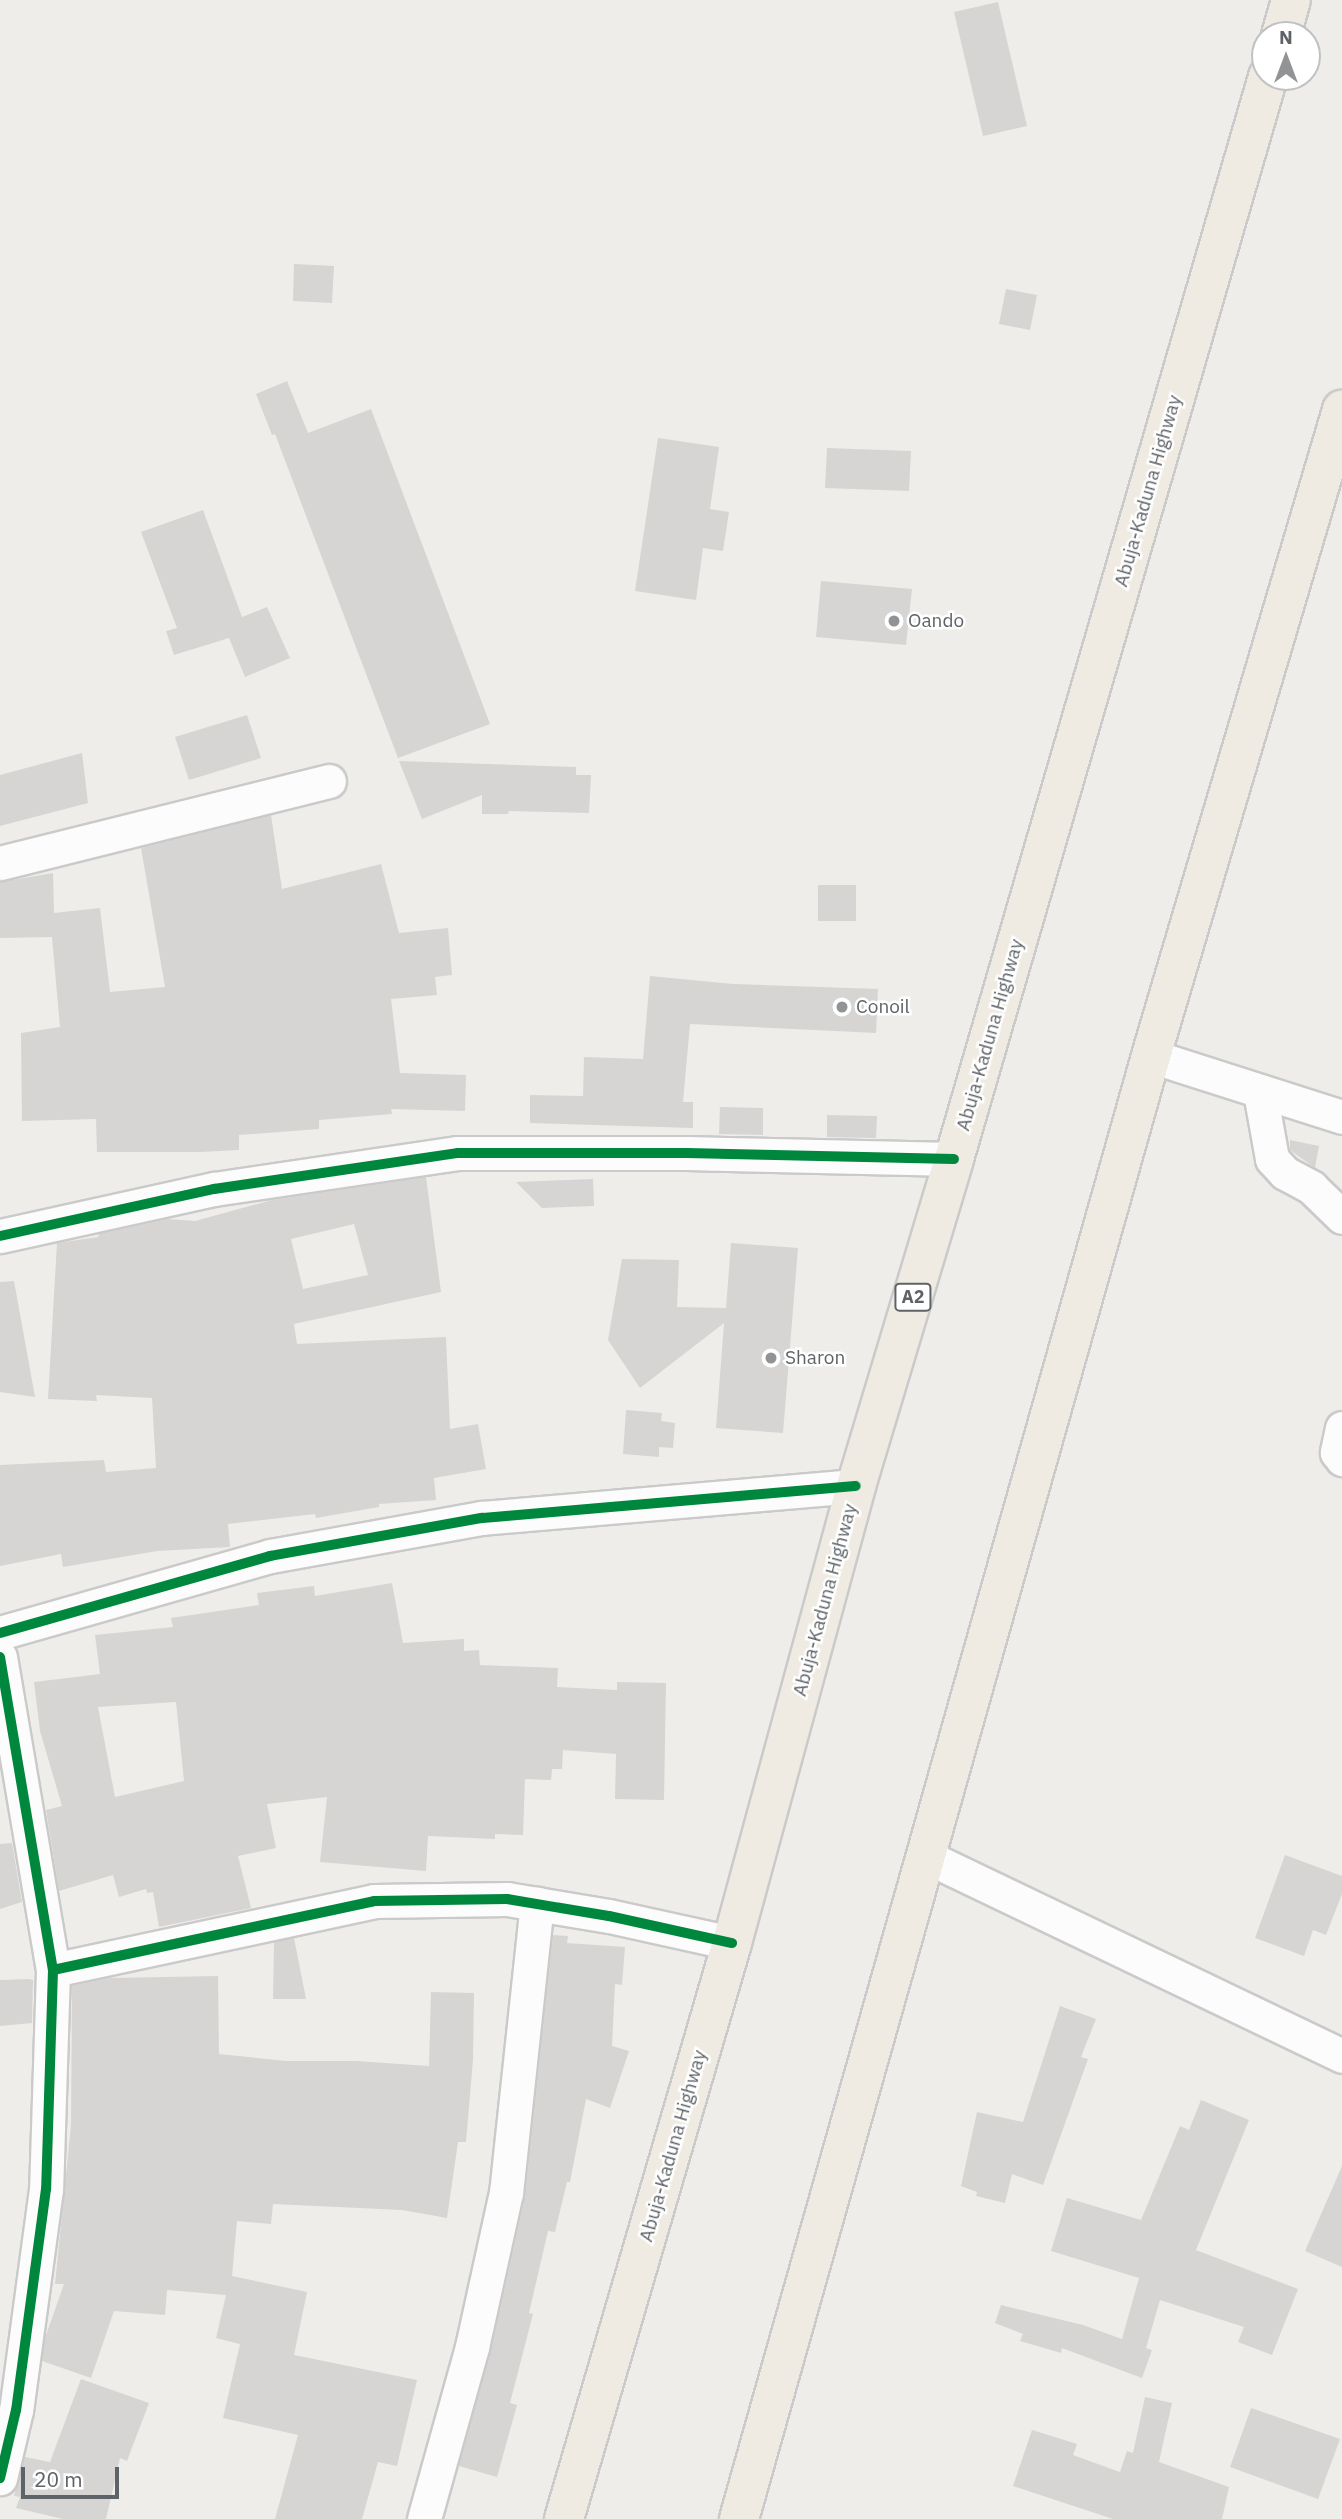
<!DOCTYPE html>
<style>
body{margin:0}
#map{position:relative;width:1342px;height:2519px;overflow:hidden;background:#efede9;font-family:"IBM Plex Sans",sans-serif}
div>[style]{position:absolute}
.building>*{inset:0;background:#d6d5d3}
.roads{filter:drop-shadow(2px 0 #cacaca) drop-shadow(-2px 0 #cacaca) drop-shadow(0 2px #cacaca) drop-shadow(0 -2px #cacaca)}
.minor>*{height:33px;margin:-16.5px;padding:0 16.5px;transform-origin:16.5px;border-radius:16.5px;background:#fdfcfc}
.highway>*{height:38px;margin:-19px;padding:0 19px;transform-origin:19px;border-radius:19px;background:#f0ebe2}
.cycleway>*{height:10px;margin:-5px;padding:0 5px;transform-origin:5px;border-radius:5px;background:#00873e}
.dots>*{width:19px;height:19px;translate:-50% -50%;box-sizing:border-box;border:4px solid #fff;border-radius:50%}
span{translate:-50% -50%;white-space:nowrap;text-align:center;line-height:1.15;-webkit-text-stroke:5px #fff;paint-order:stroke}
.shield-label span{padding:2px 5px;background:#fff;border:2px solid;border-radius:5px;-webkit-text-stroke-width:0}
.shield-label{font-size:18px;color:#5e6368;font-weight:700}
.street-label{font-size:19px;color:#5e6368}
.poi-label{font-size:19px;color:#5e6368}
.left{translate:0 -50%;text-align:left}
.north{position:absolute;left:1251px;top:21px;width:70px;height:70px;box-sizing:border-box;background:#fff;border:2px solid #bfc1c3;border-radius:50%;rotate:0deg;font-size:19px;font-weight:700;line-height:28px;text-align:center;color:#5e6368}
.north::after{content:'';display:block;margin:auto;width:24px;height:32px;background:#919395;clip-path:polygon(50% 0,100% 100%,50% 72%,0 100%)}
.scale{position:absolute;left:21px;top:2467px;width:98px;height:32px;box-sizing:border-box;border:4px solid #5e6368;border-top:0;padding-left:9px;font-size:21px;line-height:24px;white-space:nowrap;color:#5e6368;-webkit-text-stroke:5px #fff;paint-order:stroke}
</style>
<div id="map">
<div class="building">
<i style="clip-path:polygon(998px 2px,1027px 126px,983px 136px,954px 12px)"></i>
<i style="clip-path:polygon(294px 264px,334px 266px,332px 303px,293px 301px)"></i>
<i style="clip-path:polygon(1006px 289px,1037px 295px,1030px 330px,999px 324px)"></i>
<i style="clip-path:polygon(287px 381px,308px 433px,371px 409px,490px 724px,398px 758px,275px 434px,272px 435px,256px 394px)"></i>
<i style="clip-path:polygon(658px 438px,719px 447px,710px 509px,729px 512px,723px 551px,703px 548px,696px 600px,635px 591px)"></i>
<i style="clip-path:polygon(827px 448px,911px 451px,909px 491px,825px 488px)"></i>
<i style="clip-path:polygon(203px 510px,242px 617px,267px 607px,290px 658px,245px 677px,229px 638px,174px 655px,166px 631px,177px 628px,141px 532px)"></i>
<i style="clip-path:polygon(821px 581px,912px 589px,906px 645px,816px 637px)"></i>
<i style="clip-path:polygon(247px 715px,261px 758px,189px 780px,175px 737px)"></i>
<i style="clip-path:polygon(82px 753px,88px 803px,0 826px,0 775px)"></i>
<i style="clip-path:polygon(399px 761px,576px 767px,576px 775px,591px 775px,589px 813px,509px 811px,508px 814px,482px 814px,482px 795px,422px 819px)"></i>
<i style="clip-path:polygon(271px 815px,282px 889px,381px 864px,399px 933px,448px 928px,452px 975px,435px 977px,437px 995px,391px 999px,400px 1073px,466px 1075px,465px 1111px,391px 1109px,392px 1114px,319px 1120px,319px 1129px,239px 1135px,239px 1150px,200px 1152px,97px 1152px,96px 1119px,22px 1121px,21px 1033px,60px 1027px,52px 937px,0 938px,0 882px,53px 873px,54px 913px,100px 908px,110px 992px,165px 987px,141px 848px)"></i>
<i style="clip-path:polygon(818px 885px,856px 885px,856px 921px,818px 921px)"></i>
<i style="clip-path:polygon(650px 976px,733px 984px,878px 989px,876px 1033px,690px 1024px,683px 1102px,693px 1102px,693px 1128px,530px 1123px,530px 1095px,583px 1096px,584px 1057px,643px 1059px)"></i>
<i style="clip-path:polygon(720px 1107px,763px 1108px,763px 1135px,719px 1134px)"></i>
<i style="clip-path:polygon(827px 1115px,877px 1116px,876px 1138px,827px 1137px)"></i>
<i style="clip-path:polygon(1290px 1140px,1319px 1146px,1315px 1168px,1290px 1150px)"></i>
<i style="clip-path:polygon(evenodd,426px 1177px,441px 1292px,294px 1324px,297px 1344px,446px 1337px,450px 1429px,478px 1424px,486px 1469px,434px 1478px,436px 1500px,379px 1504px,379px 1507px,316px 1518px,315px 1514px,228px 1524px,230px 1547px,157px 1551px,63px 1567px,61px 1554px,0 1566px,0 1465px,104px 1460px,106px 1472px,156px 1468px,152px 1398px,96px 1395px,97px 1401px,48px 1399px,57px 1243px,98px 1237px,99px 1234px,168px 1219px,195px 1221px,272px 1200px,426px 1177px,354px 1224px,368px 1275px,303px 1289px,291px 1239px,354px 1224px)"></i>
<i style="clip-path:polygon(593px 1179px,594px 1206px,542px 1208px,516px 1182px)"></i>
<i style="clip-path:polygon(731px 1243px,798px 1248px,783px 1433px,716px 1428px,724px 1323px,640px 1388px,608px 1340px,622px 1259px,679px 1260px,677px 1307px,726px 1308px)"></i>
<i style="clip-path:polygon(14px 1281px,35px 1397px,0 1392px,0 1282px)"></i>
<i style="clip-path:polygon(626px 1410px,662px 1413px,661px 1421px,675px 1423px,673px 1448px,659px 1447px,659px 1457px,623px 1454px)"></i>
<i style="clip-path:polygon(evenodd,392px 1583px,403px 1643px,464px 1639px,464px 1651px,479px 1650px,480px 1665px,558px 1668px,557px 1687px,617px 1690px,617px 1682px,666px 1683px,664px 1800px,615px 1799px,616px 1754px,563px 1750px,562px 1769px,552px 1769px,551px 1780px,525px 1779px,523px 1835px,495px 1834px,495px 1839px,428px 1836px,426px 1871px,320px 1862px,327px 1797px,267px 1804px,276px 1848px,238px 1856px,251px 1908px,159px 1927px,153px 1892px,147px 1893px,146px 1889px,119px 1897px,113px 1875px,59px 1891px,46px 1810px,62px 1806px,40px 1731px,34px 1682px,100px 1674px,95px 1635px,173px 1627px,171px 1618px,259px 1605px,257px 1593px,314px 1586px,315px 1596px,392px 1583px,176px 1702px,184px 1781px,115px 1797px,98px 1707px,176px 1702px)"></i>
<i style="clip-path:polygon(12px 1843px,22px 1902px,0 1909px,0 1844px)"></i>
<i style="clip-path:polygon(1285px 1855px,1342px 1876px,1342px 1894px,1326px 1935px,1313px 1930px,1304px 1956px,1255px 1938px)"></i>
<i style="clip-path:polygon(553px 1935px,568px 1936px,567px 1943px,625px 1947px,622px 1985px,615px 1984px,612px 2046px,629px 2051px,610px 2108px,586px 2099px,570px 2182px,567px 2182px,555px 2232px,548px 2231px,529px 2313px,533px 2314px,510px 2403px,517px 2405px,497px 2477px,459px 2466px,491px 2351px,525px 2197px)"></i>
<i style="clip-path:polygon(294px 1938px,306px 1999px,273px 1999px,274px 1942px)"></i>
<i style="clip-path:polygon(218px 1976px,219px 2054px,286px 2061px,356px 2061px,429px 2066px,431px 1992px,474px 1993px,473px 2060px,466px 2142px,458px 2142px,447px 2218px,402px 2210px,273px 2204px,271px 2224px,237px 2221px,232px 2276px,307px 2292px,294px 2355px,417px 2380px,397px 2466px,378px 2462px,362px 2519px,275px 2519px,298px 2435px,223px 2418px,240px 2344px,216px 2338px,226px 2295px,167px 2290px,165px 2315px,114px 2311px,91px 2378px,42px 2361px,45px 2338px,64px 2284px,55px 2284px,71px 2125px,72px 1986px,109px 1978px)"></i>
<i style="clip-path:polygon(29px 1979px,33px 1980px,32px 2023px,0 2026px,0 1980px)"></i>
<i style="clip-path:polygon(1060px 2006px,1096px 2019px,1081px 2057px,1088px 2059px,1043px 2185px,1012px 2174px,1005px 2203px,976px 2196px,977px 2192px,961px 2186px,977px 2112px,1023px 2122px)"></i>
<i style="clip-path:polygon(1201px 2100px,1249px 2120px,1196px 2250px,1298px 2289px,1272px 2355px,1238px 2342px,1244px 2327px,1160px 2300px,1146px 2348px,1152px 2350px,1142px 2378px,1062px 2348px,1061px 2353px,1020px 2341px,1023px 2334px,995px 2323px,1001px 2305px,1083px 2325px,1122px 2339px,1139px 2278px,1051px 2251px,1067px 2198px,1141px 2220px,1180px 2126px,1189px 2130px)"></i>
<i style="clip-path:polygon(1342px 2166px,1342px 2267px,1305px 2251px)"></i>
<i style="clip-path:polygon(81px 2379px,149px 2403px,127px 2461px,120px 2458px,106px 2519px,63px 2519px,16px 2508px,20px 2497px,14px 2496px,25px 2457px,50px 2462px)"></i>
<i style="clip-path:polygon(1145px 2397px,1172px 2403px,1159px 2462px,1229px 2487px,1222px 2519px,1113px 2519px,1013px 2486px,1032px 2430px,1077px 2444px,1073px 2455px,1120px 2472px,1127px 2451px,1133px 2453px)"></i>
<i style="clip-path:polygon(1251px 2408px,1340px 2439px,1318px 2499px,1230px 2467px)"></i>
</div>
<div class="roads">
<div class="minor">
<i style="left:0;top:863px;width:339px;rotate:-14deg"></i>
<i style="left:1151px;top:1056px;width:201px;rotate:17.7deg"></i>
<i style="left:1260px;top:1092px;width:68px;rotate:79.8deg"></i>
<i style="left:1272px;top:1159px;width:19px;rotate:47deg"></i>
<i style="left:1285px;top:1173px;width:30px;rotate:28deg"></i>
<i style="left:1311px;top:1187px;width:43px;rotate:44.1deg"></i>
<i style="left:0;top:1236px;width:219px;rotate:-12.4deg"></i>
<i style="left:214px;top:1189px;width:247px;rotate:-8.4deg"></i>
<i style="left:458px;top:1153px;width:229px"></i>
<i style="left:687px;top:1153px;width:267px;rotate:1.3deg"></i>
<i style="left:1342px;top:1428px;width:25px;rotate:102deg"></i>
<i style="left:1337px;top:1452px;width:9px;rotate:54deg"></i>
<i style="left:0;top:1633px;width:281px;rotate:-15.9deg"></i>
<i style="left:270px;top:1556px;width:215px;rotate:-10.2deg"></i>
<i style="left:482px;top:1518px;width:375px;rotate:-4.9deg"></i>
<i style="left:0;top:1657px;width:317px;rotate:80.4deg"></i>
<i style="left:53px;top:1970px;width:219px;rotate:91.8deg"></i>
<i style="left:46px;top:2189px;width:223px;rotate:97.7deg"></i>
<i style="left:16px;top:2410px;width:70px;rotate:103.2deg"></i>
<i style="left:927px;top:1857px;width:460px;rotate:25.6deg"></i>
<i style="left:53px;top:1970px;width:328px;rotate:-12.1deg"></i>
<i style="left:374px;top:1901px;width:133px;rotate:-0.9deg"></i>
<i style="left:507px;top:1899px;width:103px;rotate:9.5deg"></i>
<i style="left:609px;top:1916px;width:126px;rotate:12.4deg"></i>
<i style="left:424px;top:2519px;width:179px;rotate:-74.4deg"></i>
<i style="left:472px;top:2347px;width:158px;rotate:-77.6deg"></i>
<i style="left:506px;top:2193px;width:291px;rotate:-83.9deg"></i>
</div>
<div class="highway">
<i style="left:1281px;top:35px;width:36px;rotate:-74deg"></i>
<i style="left:564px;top:2519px;width:600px;rotate:-73.74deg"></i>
<i style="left:732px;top:1943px;width:474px;rotate:-74.8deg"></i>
<i style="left:856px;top:1486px;width:341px;rotate:-73.3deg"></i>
<i style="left:954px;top:1159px;width:1127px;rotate:-73.82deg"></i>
<i style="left:739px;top:2519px;width:1520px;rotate:-74.27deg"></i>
<i style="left:1151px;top:1056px;width:674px;rotate:-73.53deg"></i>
</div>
</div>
<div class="cycleway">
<i style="left:0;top:1236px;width:219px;rotate:-12.4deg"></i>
<i style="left:214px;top:1189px;width:247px;rotate:-8.4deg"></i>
<i style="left:458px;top:1153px;width:229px"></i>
<i style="left:687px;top:1153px;width:267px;rotate:1.3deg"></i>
<i style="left:0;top:1633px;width:281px;rotate:-15.9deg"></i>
<i style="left:270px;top:1556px;width:215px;rotate:-10.2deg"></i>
<i style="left:482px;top:1518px;width:375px;rotate:-4.9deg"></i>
<i style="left:0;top:1657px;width:317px;rotate:80.4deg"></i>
<i style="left:53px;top:1970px;width:219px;rotate:91.8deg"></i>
<i style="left:46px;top:2189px;width:223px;rotate:97.7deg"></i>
<i style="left:16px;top:2410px;width:70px;rotate:103.2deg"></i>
<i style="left:53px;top:1970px;width:328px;rotate:-12.1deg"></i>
<i style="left:374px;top:1901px;width:133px;rotate:-0.9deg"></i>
<i style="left:507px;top:1899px;width:103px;rotate:9.5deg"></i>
<i style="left:609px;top:1916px;width:126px;rotate:12.4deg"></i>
</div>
<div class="dots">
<i style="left:894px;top:621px;background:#919395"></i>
<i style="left:842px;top:1007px;background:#919395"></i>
<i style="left:771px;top:1358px;background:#919395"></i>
</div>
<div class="shield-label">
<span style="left:913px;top:1297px">A2</span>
</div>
<div class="street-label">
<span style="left:1148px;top:491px;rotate:-74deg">Abuja-Kaduna Highway</span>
<span style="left:990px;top:1035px;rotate:-74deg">Abuja-Kaduna Highway</span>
<span style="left:825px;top:1600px;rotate:-75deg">Abuja-Kaduna Highway</span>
<span style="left:673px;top:2146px;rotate:-74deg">Abuja-Kaduna Highway</span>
</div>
<div class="poi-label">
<span class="left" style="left:908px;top:621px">Oando</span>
<span class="left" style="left:856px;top:1007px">Conoil</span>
<span class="left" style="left:785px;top:1358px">Sharon</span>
</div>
<div class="north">N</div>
<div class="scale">20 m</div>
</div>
